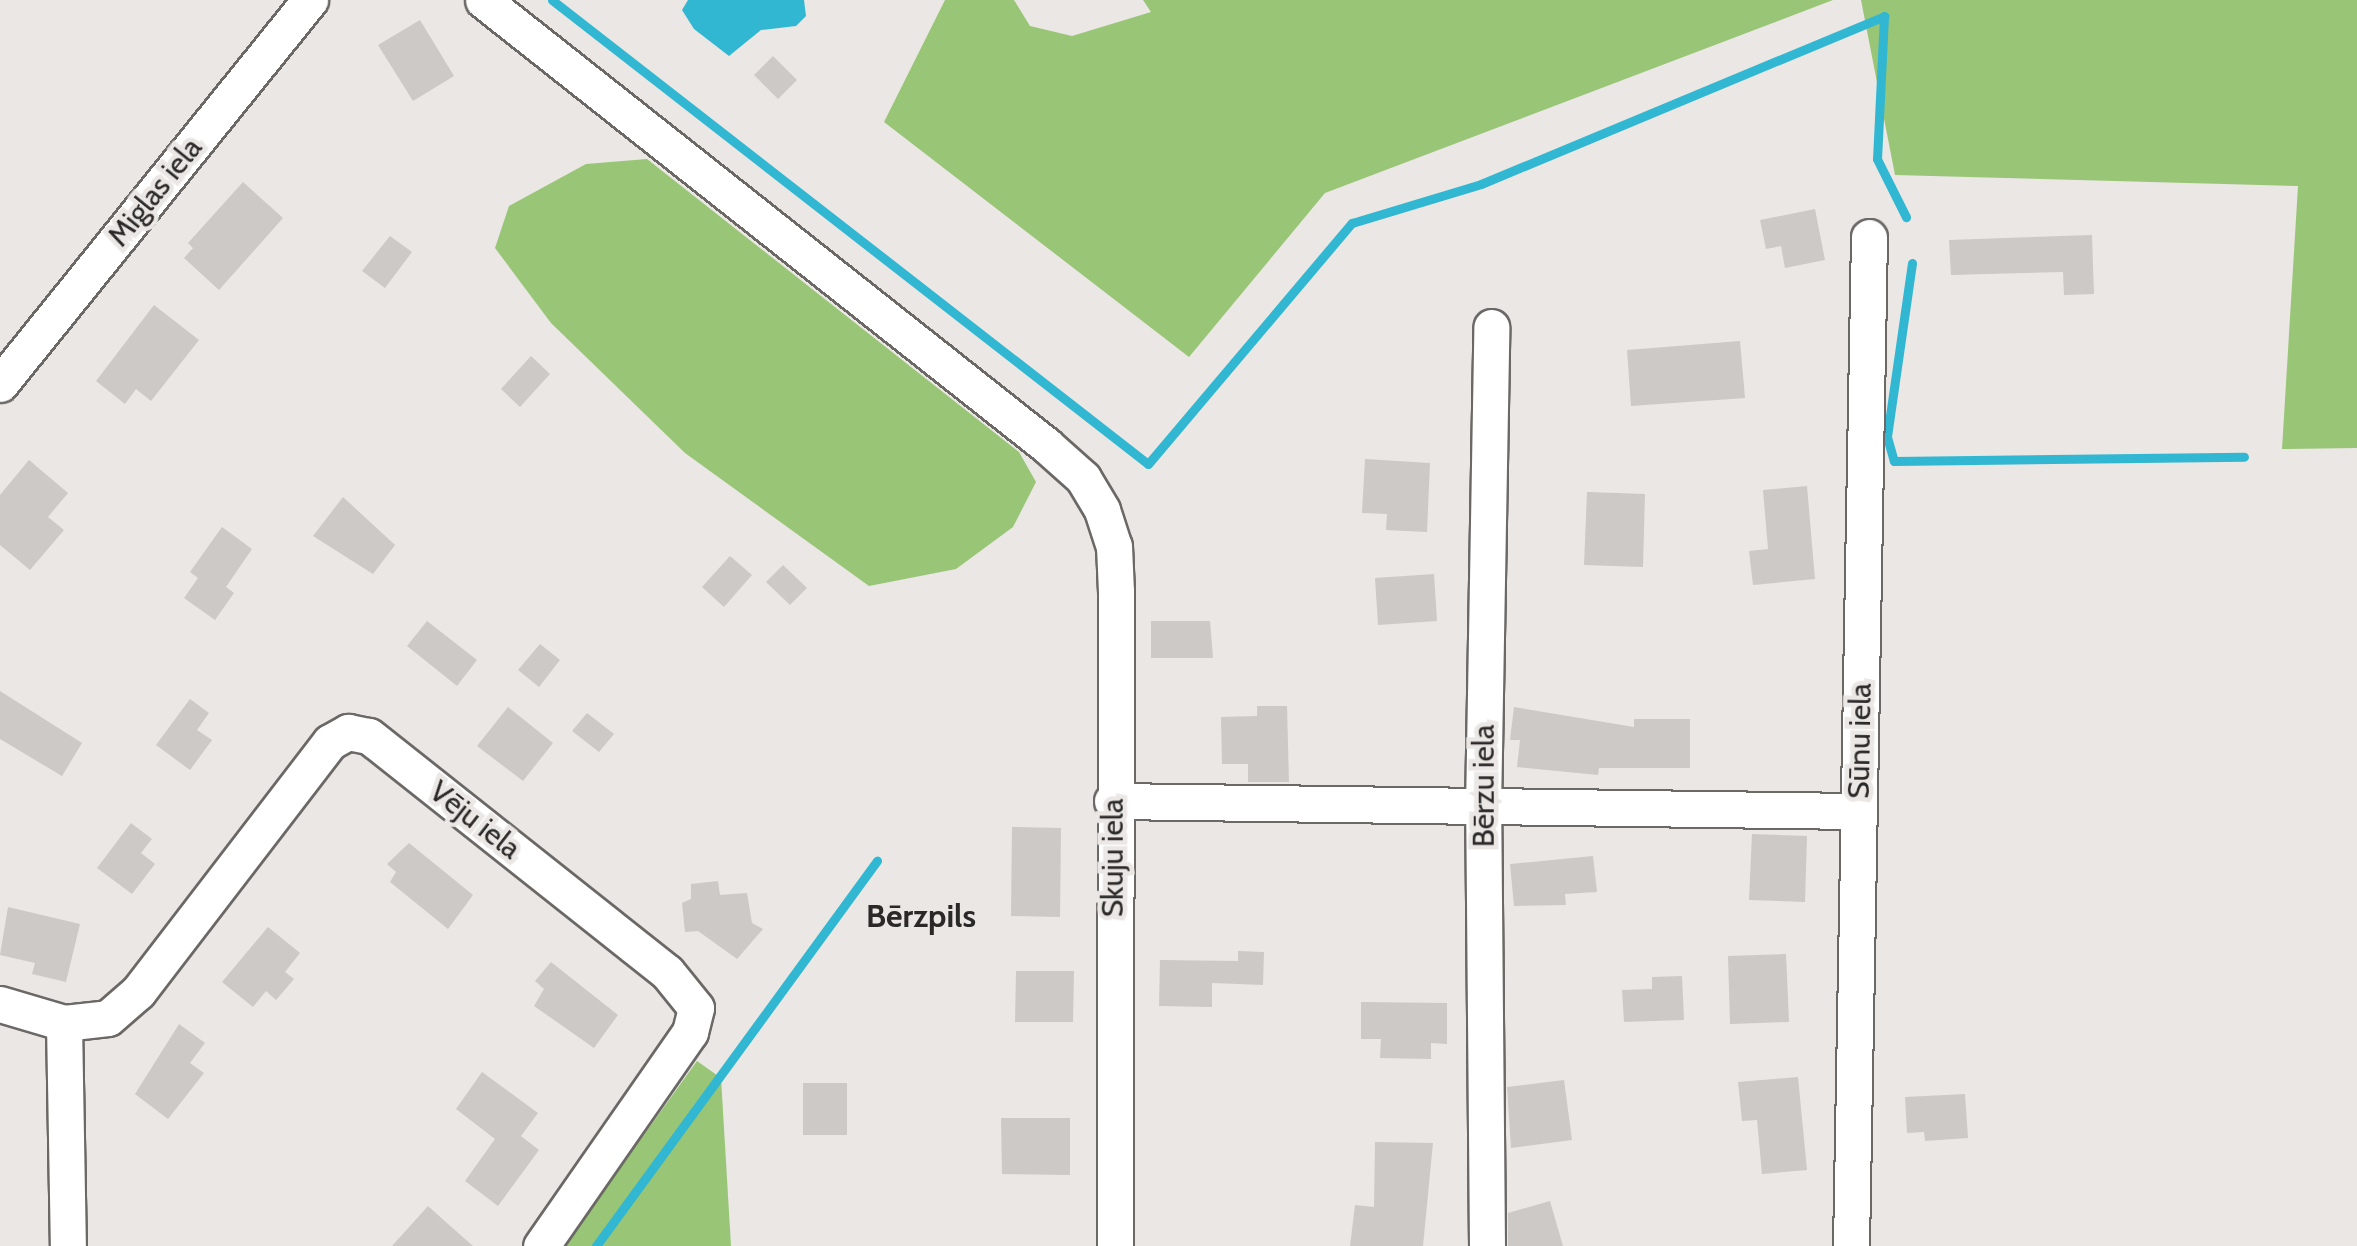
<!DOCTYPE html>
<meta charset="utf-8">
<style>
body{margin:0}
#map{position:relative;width:2357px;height:1246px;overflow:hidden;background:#eae7e5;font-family:Cabin,sans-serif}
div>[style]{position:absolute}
.forest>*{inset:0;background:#99c576}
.water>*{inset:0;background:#31b7d1}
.stream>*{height:9px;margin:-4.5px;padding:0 4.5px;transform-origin:4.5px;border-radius:4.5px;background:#31b7d1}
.building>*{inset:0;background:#ccc9c7}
.roads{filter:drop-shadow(2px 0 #6b6866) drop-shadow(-2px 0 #6b6866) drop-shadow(0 2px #6b6866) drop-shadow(0 -2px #6b6866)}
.minor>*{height:35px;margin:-17.5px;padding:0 17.5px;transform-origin:17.5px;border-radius:17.5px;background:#fff}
span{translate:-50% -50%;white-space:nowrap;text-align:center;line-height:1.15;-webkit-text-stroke:9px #eae7e5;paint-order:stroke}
.street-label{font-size:30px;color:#2a2928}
.neighbourhood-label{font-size:32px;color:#2a2928;font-weight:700}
</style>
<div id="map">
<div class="forest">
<i style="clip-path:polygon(945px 0,1014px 0,1030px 26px,1072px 36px,1151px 12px,1143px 0,1833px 0,1325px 193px,1189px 357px,884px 122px)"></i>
<i style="clip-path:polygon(1861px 0,2357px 0,2357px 448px,2282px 449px,2298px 186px,1895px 175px)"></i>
<i style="clip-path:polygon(647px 159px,1019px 452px,1036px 482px,1013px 527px,956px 569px,869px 586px,685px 453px,551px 323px,495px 248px,509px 206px,586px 164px)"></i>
<i style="clip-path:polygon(697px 1061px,721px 1078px,731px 1246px,564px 1246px)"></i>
</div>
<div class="water">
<i style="clip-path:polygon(688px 0,804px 0,806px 16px,796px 26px,761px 30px,729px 56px,694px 29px,682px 10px)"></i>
</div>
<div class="stream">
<i style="left:552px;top:0;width:755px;rotate:37.9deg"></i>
<i style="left:1148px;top:464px;width:316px;rotate:-49.8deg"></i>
<i style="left:1352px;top:223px;width:135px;rotate:-16.8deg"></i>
<i style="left:1481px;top:184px;width:437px;rotate:-22.6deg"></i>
<i style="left:1884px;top:16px;width:143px;rotate:92.8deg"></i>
<i style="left:1877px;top:159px;width:65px;rotate:63.4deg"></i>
<i style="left:1912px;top:263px;width:176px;rotate:98.2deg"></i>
<i style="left:1887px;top:437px;width:25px;rotate:74deg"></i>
<i style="left:1894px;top:461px;width:350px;rotate:-0.7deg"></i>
<i style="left:596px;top:1246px;width:477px;rotate:-53.9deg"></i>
</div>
<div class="building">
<i style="clip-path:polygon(420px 20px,454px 76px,413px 101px,378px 45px)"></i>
<i style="clip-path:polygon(773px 56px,797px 80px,778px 99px,754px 75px)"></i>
<i style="clip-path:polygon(243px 182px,283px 218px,219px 290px,184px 258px,193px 248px,188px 243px)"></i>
<i style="clip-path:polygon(1815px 209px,1825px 260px,1785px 268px,1781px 246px,1766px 249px,1760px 220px)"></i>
<i style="clip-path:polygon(2092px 235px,2094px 294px,2064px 295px,2063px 272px,1951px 275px,1949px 240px)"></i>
<i style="clip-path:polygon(390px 236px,412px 252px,385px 288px,362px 271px)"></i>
<i style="clip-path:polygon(154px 305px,199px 340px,151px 401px,136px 389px,125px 404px,96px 381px)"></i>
<i style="clip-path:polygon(1740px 341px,1745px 398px,1631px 406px,1627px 350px)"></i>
<i style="clip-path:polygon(531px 356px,550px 374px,520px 407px,501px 389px)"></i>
<i style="clip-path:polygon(1365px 459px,1430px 463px,1427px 532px,1386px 530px,1387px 514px,1362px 513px)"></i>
<i style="clip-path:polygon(29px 460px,68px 493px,48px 517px,64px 530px,30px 570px,0 545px,0 495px)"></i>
<i style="clip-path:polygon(1807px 486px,1815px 579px,1753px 585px,1749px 551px,1768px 549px,1763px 490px)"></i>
<i style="clip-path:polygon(1587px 492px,1645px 494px,1643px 567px,1584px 565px)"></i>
<i style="clip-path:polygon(343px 497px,395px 545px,373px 574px,313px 536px)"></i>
<i style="clip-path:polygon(222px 527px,252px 549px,226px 587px,234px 593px,215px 620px,184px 598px,198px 578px,190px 572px)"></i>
<i style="clip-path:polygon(730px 556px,752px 575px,724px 607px,702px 587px)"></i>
<i style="clip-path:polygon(783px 565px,807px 588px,790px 605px,766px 582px)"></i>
<i style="clip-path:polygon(1434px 574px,1437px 621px,1378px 625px,1375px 578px)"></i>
<i style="clip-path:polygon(427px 621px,477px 660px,457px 686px,407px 646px)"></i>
<i style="clip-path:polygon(1151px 621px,1210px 621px,1213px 658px,1151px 658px)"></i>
<i style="clip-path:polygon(540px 644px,560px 660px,539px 687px,518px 670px)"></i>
<i style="clip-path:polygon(0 691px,82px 743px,62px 776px,0 739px)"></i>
<i style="clip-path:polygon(190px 699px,209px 713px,197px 730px,212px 740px,190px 770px,156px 745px)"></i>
<i style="clip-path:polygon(1257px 706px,1287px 706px,1289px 782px,1248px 782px,1248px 764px,1222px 764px,1221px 717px,1257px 716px)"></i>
<i style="clip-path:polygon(508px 707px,553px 743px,523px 781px,477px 746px)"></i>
<i style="clip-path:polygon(1514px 707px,1634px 727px,1634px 719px,1690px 719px,1690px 768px,1599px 768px,1598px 775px,1517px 767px,1520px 740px,1510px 740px)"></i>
<i style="clip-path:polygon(587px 713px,614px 734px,599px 752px,572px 731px)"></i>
<i style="clip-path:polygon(131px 823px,152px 839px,141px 853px,155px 864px,132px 894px,97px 868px)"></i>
<i style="clip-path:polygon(1012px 827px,1061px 828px,1060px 917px,1011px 916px)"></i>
<i style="clip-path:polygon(1752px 834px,1807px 836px,1805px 902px,1749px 900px)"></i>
<i style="clip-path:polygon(409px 843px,473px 895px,448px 929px,390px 882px,396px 872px,387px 864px)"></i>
<i style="clip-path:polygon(1593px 856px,1597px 892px,1565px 894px,1566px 905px,1514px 906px,1510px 864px)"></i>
<i style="clip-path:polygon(718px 881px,720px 895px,747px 893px,752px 923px,763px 929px,737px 959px,698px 931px,685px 932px,682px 903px,691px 899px,691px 884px)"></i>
<i style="clip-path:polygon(8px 907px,80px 924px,66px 982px,32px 974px,35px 963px,0 955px)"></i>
<i style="clip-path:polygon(268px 927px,300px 953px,285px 972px,294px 979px,276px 1000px,266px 991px,253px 1007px,222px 982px)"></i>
<i style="clip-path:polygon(1238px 951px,1264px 952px,1263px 985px,1212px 983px,1212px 1007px,1159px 1006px,1160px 960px,1238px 961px)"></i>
<i style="clip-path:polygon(1786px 954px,1789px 1022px,1730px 1024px,1728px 956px)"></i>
<i style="clip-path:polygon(551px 962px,618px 1015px,594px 1048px,534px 1006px,544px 989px,535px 981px)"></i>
<i style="clip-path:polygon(1016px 971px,1074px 971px,1073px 1022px,1015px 1022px)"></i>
<i style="clip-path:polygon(1682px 976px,1684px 1020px,1624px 1022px,1622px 990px,1652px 989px,1652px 977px)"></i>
<i style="clip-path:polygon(1361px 1002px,1447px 1003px,1447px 1044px,1431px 1043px,1431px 1059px,1380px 1058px,1381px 1039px,1361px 1039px)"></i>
<i style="clip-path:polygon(179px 1024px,205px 1043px,190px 1063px,204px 1073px,168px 1119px,135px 1094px)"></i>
<i style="clip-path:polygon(482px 1072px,538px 1113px,521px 1136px,539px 1150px,498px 1206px,465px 1181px,495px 1139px,456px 1109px)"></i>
<i style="clip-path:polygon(1798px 1077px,1807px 1170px,1762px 1174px,1757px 1120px,1742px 1121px,1738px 1082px)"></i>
<i style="clip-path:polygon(1564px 1080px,1572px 1140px,1511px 1148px,1507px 1087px)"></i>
<i style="clip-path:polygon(803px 1083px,847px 1083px,847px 1135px,803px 1135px)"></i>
<i style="clip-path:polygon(1965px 1094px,1968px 1138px,1925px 1141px,1924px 1132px,1907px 1133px,1905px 1097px)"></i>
<i style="clip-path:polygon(1001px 1118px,1070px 1118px,1070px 1175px,1002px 1174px)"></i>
<i style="clip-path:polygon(1375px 1142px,1433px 1143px,1423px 1246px,1350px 1246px,1355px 1205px,1374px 1207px)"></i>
<i style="clip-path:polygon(1550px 1201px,1563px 1246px,1508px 1246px,1508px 1213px)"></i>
<i style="clip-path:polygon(428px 1206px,448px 1224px,473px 1246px,392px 1246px)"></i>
</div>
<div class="roads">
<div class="minor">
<i style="left:483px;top:0;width:718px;rotate:38.32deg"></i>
<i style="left:1046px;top:445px;width:50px;rotate:41.7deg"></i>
<i style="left:1083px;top:478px;width:37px;rotate:59deg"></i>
<i style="left:1102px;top:510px;width:38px;rotate:72deg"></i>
<i style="left:1114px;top:546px;width:46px;rotate:87.5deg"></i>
<i style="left:1116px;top:592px;width:654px;rotate:90.09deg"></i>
<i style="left:0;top:384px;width:494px;rotate:-51.1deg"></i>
<i style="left:1112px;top:801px;width:746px;rotate:0.77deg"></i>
<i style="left:0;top:1004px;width:67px;rotate:16.5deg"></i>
<i style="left:64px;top:1023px;width:44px;rotate:-6.5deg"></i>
<i style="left:108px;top:1018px;width:40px;rotate:-41deg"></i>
<i style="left:138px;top:992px;width:315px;rotate:-52.5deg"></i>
<i style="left:330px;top:742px;width:21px;rotate:-29deg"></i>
<i style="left:348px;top:732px;width:21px;rotate:11deg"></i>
<i style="left:369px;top:736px;width:380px;rotate:38.4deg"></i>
<i style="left:667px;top:972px;width:46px;rotate:51.1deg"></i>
<i style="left:696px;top:1008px;width:25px;rotate:104deg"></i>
<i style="left:690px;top:1032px;width:261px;rotate:124.8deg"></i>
<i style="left:64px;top:1023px;width:223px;rotate:89deg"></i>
<i style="left:1487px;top:1246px;width:437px;rotate:-90.5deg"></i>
<i style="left:1483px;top:809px;width:482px;rotate:-89deg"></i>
<i style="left:1851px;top:1246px;width:1009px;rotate:-88.98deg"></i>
</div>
</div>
<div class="street-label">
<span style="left:155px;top:192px;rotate:-51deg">Miglas iela</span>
<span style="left:1860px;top:741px;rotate:-89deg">Sūnu iela</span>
<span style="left:1484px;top:786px;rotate:-90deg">Bērzu iela</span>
<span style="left:475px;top:820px;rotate:38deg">Vēju iela</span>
<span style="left:1113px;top:858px;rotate:-90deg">Skuju iela</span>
</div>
<div class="neighbourhood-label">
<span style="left:921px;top:916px">Bērzpils</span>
</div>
</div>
